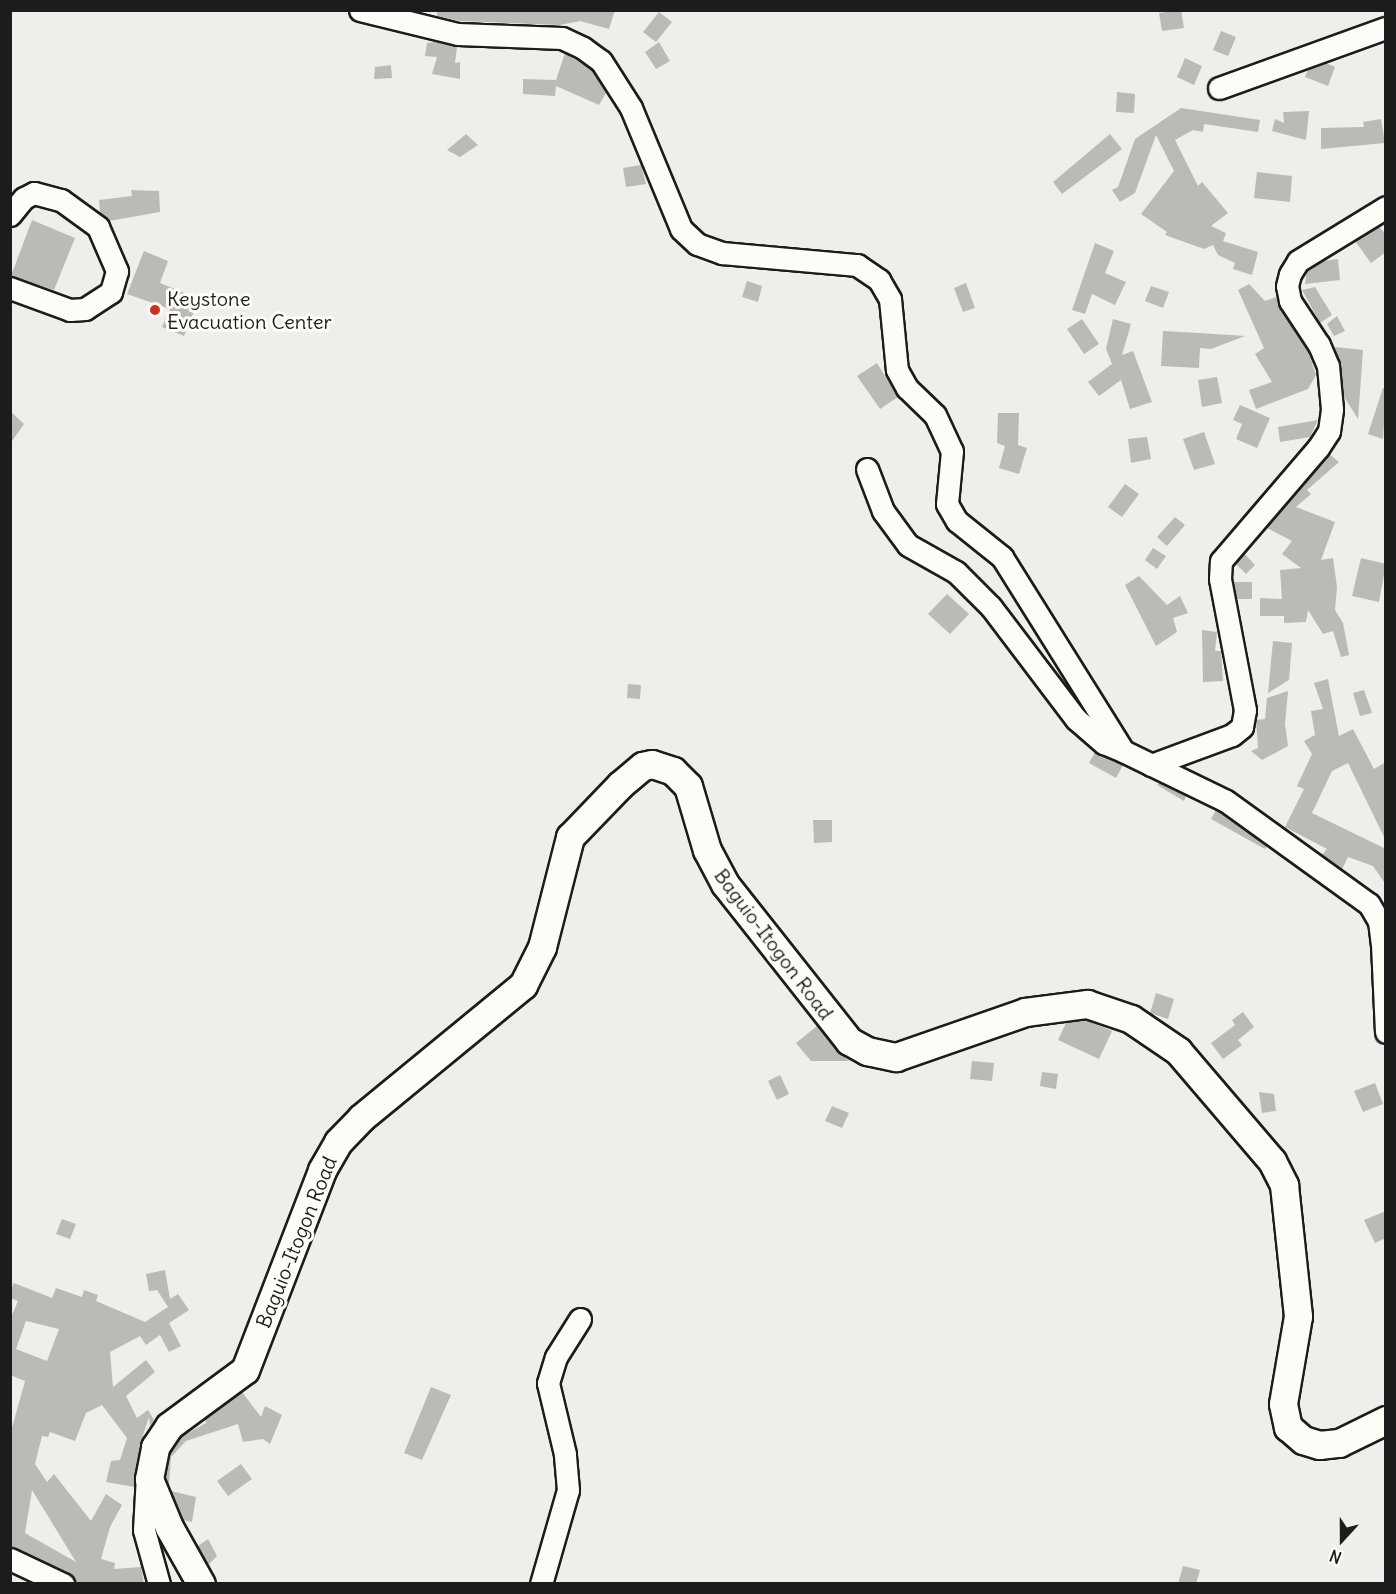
<!DOCTYPE html>
<style>
body{margin:0}
#map{position:relative;width:1396px;height:1594px;overflow:hidden;background:#f0eeea;font-family:Delius,sans-serif}
div>[style]{position:absolute}
.building>*{inset:0;background:#bbbab6}
.roads{filter:drop-shadow(2px 0 #1c1c1c) drop-shadow(-2px 0 #1c1c1c) drop-shadow(0 2px #1c1c1c) drop-shadow(0 -2px #1c1c1c)}
.minor>*{height:21px;margin:-10.5px;padding:0 10.5px;transform-origin:10.5px;border-radius:10.5px;background:#fdfcf7}
.major>*{height:27px;margin:-13.5px;padding:0 13.5px;transform-origin:13.5px;border-radius:13.5px;background:#fdfcf7}
.dots>*{width:16px;height:16px;translate:-50% -50%;box-sizing:border-box;border:3px solid #fdfcf7;border-radius:50%}
span{translate:-50% -50%;white-space:nowrap;text-align:center;line-height:1.15;-webkit-text-stroke:6px #fdfcf7;paint-order:stroke}
.poi-label{font-size:20px;color:#1c1c1c}
.left{translate:0 -50%;text-align:left}
.street-label{font-size:20px;color:#1c1c1c}
.frame{position:absolute;inset:0;border:12px solid #1c1c1c;pointer-events:none}
.north{position:absolute;left:1312px;top:1510px;width:60px;height:60px;-webkit-text-stroke:4px #fdfcf7;paint-order:stroke;rotate:201deg;font-size:16px;font-weight:700;line-height:24px;text-align:center;color:#1c1c1c}
.north::after{content:'';display:block;margin:auto;width:21px;height:27px;background:#1c1c1c;clip-path:polygon(50% 0,100% 100%,50% 72%,0 100%)}
</style>
<div id="map">
<div class="building">
<i style="clip-path:polygon(437px 10px,615px 10px,609px 29px,580px 21px,560px 25px,460px 21px,437px 16px)"></i>
<i style="clip-path:polygon(1181px 10px,1184px 28px,1162px 31px,1159px 13px)"></i>
<i style="clip-path:polygon(659px 12px,672px 22px,656px 42px,643px 32px)"></i>
<i style="clip-path:polygon(1221px 31px,1236px 37px,1228px 56px,1213px 50px)"></i>
<i style="clip-path:polygon(435px 42px,457px 47px,455px 63px,460px 62px,460px 79px,432px 74px,437px 57px,425px 56px,427px 43px)"></i>
<i style="clip-path:polygon(659px 42px,670px 61px,656px 69px,645px 52px)"></i>
<i style="clip-path:polygon(565px 53px,592px 70px,606px 93px,599px 105px,556px 86px,555px 96px,523px 94px,523px 79px,556px 80px)"></i>
<i style="clip-path:polygon(1185px 58px,1202px 66px,1194px 85px,1177px 77px)"></i>
<i style="clip-path:polygon(1326px 63px,1335px 67px,1328px 86px,1305px 77px,1308px 70px)"></i>
<i style="clip-path:polygon(391px 65px,392px 78px,374px 79px,375px 67px)"></i>
<i style="clip-path:polygon(1117px 92px,1135px 94px,1134px 113px,1116px 112px)"></i>
<i style="clip-path:polygon(1181px 108px,1260px 120px,1258px 132px,1204px 124px,1203px 132px,1193px 130px,1175px 140px,1198px 186px,1202px 182px,1228px 213px,1211px 226px,1226px 233px,1223px 241px,1258px 252px,1252px 275px,1233px 269px,1235px 263px,1218px 255px,1213px 245px,1204px 249px,1165px 235px,1167px 232px,1141px 214px,1174px 171px,1156px 135px,1135px 193px,1120px 202px,1112px 190px,1118px 187px,1135px 139px)"></i>
<i style="clip-path:polygon(1309px 111px,1306px 140px,1272px 131px,1275px 119px,1284px 123px,1283px 112px)"></i>
<i style="clip-path:polygon(1381px 119px,1385px 143px,1321px 149px,1321px 128px,1364px 127px,1363px 122px)"></i>
<i style="clip-path:polygon(466px 134px,478px 145px,460px 157px,447px 150px)"></i>
<i style="clip-path:polygon(1110px 134px,1122px 149px,1062px 194px,1053px 182px)"></i>
<i style="clip-path:polygon(641px 165px,646px 184px,626px 187px,623px 168px)"></i>
<i style="clip-path:polygon(1257px 172px,1292px 176px,1290px 202px,1254px 198px)"></i>
<i style="clip-path:polygon(131px 190px,159px 191px,160px 212px,109px 221px,100px 213px,99px 200px,132px 196px)"></i>
<i style="clip-path:polygon(32px 220px,75px 238px,54px 290px,11px 276px)"></i>
<i style="clip-path:polygon(1379px 226px,1386px 235px,1386px 252px,1371px 263px,1355px 241px)"></i>
<i style="clip-path:polygon(1095px 243px,1114px 251px,1105px 273px,1126px 282px,1115px 305px,1092px 294px,1085px 314px,1072px 310px)"></i>
<i style="clip-path:polygon(144px 251px,168px 261px,160px 283px,199px 299px,184px 336px,162px 327px,170px 309px,127px 294px)"></i>
<i style="clip-path:polygon(1338px 259px,1340px 280px,1305px 284px,1307px 270px,1323px 261px)"></i>
<i style="clip-path:polygon(747px 281px,762px 286px,758px 302px,742px 297px)"></i>
<i style="clip-path:polygon(966px 283px,975px 308px,963px 312px,954px 288px)"></i>
<i style="clip-path:polygon(1249px 284px,1265px 301px,1276px 297px,1308px 351px,1316px 375px,1308px 389px,1256px 409px,1249px 390px,1272px 382px,1255px 354px,1264px 348px,1238px 290px)"></i>
<i style="clip-path:polygon(1151px 286px,1169px 292px,1163px 308px,1145px 301px)"></i>
<i style="clip-path:polygon(1315px 287px,1332px 315px,1320px 323px,1302px 290px)"></i>
<i style="clip-path:polygon(1337px 316px,1345px 331px,1334px 336px,1327px 324px)"></i>
<i style="clip-path:polygon(1082px 319px,1099px 344px,1084px 354px,1067px 329px)"></i>
<i style="clip-path:polygon(1113px 319px,1131px 324px,1122px 355px,1133px 351px,1152px 402px,1130px 409px,1121px 380px,1099px 396px,1088px 382px,1112px 364px,1106px 349px)"></i>
<i style="clip-path:polygon(1163px 331px,1199px 333px,1245px 336px,1211px 349px,1200px 348px,1199px 368px,1161px 366px)"></i>
<i style="clip-path:polygon(1335px 347px,1363px 350px,1358px 419px,1343px 395px)"></i>
<i style="clip-path:polygon(877px 363px,898px 397px,880px 409px,857px 376px)"></i>
<i style="clip-path:polygon(1217px 377px,1222px 403px,1202px 407px,1198px 380px)"></i>
<i style="clip-path:polygon(1383px 388px,1386px 388px,1383px 439px,1368px 434px)"></i>
<i style="clip-path:polygon(1240px 405px,1270px 418px,1257px 448px,1236px 439px,1242px 424px,1233px 420px)"></i>
<i style="clip-path:polygon(10px 411px,24px 424px,10px 444px)"></i>
<i style="clip-path:polygon(998px 413px,1019px 413px,1018px 445px,1027px 448px,1019px 474px,999px 468px,1005px 446px,997px 443px)"></i>
<i style="clip-path:polygon(1318px 420px,1310px 437px,1280px 442px,1278px 427px)"></i>
<i style="clip-path:polygon(1204px 432px,1215px 464px,1194px 470px,1183px 439px)"></i>
<i style="clip-path:polygon(1147px 437px,1151px 459px,1131px 463px,1128px 439px)"></i>
<i style="clip-path:polygon(1329px 454px,1339px 462px,1307px 490px,1311px 494px,1296px 507px,1335px 522px,1321px 560px,1333px 558px,1337px 587px,1335px 610px,1343px 623px,1349px 655px,1341px 657px,1333px 631px,1323px 634px,1308px 610px,1306px 622px,1284px 623px,1284px 616px,1260px 616px,1260px 598px,1282px 599px,1280px 570px,1301px 568px,1282px 554px,1292px 541px,1267px 528px)"></i>
<i style="clip-path:polygon(1125px 484px,1139px 494px,1122px 517px,1108px 507px)"></i>
<i style="clip-path:polygon(1175px 517px,1185px 525px,1167px 546px,1157px 537px)"></i>
<i style="clip-path:polygon(1153px 548px,1166px 556px,1157px 569px,1145px 560px)"></i>
<i style="clip-path:polygon(1244px 553px,1255px 565px,1246px 574px,1236px 564px)"></i>
<i style="clip-path:polygon(1361px 558px,1386px 564px,1379px 602px,1352px 596px)"></i>
<i style="clip-path:polygon(1139px 576px,1167px 605px,1180px 596px,1188px 613px,1173px 618px,1177px 632px,1156px 646px,1125px 585px)"></i>
<i style="clip-path:polygon(1234px 582px,1252px 582px,1252px 599px,1237px 599px)"></i>
<i style="clip-path:polygon(947px 594px,969px 614px,950px 634px,928px 614px)"></i>
<i style="clip-path:polygon(1202px 630px,1217px 632px,1215px 651px,1221px 651px,1223px 681px,1203px 682px)"></i>
<i style="clip-path:polygon(1273px 641px,1292px 643px,1289px 680px,1268px 693px)"></i>
<i style="clip-path:polygon(1328px 679px,1339px 736px,1353px 729px,1374px 769px,1386px 762px,1386px 841px,1348px 763px,1332px 771px,1312px 813px,1386px 849px,1386px 885px,1373px 866px,1348px 857px,1342px 869px,1322px 855px,1327px 849px,1285px 827px,1304px 789px,1297px 786px,1312px 754px,1304px 741px,1315px 735px,1311px 711px,1323px 709px,1314px 683px)"></i>
<i style="clip-path:polygon(628px 684px,641px 685px,640px 699px,627px 698px)"></i>
<i style="clip-path:polygon(1364px 690px,1372px 713px,1360px 716px,1353px 693px)"></i>
<i style="clip-path:polygon(1288px 691px,1285px 724px,1288px 746px,1262px 760px,1251px 751px,1258px 748px,1256px 720px,1265px 719px,1267px 698px)"></i>
<i style="clip-path:polygon(1095px 752px,1123px 765px,1116px 778px,1089px 763px)"></i>
<i style="clip-path:polygon(1159px 783px,1186px 796px,1184px 801px,1157px 785px)"></i>
<i style="clip-path:polygon(1216px 810px,1267px 846px,1265px 849px,1211px 819px)"></i>
<i style="clip-path:polygon(813px 820px,832px 820px,832px 842px,814px 843px)"></i>
<i style="clip-path:polygon(1156px 993px,1174px 999px,1168px 1019px,1150px 1013px)"></i>
<i style="clip-path:polygon(1243px 1012px,1254px 1027px,1238px 1040px,1242px 1045px,1223px 1059px,1211px 1043px,1235px 1025px,1232px 1020px)"></i>
<i style="clip-path:polygon(1085px 1020px,1112px 1031px,1099px 1059px,1058px 1040px,1066px 1023px)"></i>
<i style="clip-path:polygon(817px 1026px,837px 1051px,849px 1061px,811px 1061px,796px 1043px)"></i>
<i style="clip-path:polygon(972px 1061px,994px 1063px,992px 1081px,970px 1079px)"></i>
<i style="clip-path:polygon(1042px 1072px,1058px 1074px,1056px 1089px,1040px 1086px)"></i>
<i style="clip-path:polygon(780px 1075px,789px 1094px,777px 1100px,768px 1081px)"></i>
<i style="clip-path:polygon(1375px 1083px,1383px 1104px,1363px 1112px,1354px 1091px)"></i>
<i style="clip-path:polygon(1259px 1092px,1274px 1094px,1276px 1111px,1262px 1113px)"></i>
<i style="clip-path:polygon(832px 1106px,849px 1113px,842px 1128px,825px 1121px)"></i>
<i style="clip-path:polygon(1386px 1211px,1386px 1238px,1375px 1243px,1364px 1220px)"></i>
<i style="clip-path:polygon(62px 1219px,76px 1224px,70px 1239px,56px 1234px)"></i>
<i style="clip-path:polygon(evenodd,165px 1270px,170px 1299px,178px 1294px,189px 1310px,169px 1323px,181px 1346px,169px 1352px,160px 1335px,146px 1345px,140px 1336px,110px 1352px,113px 1387px,146px 1360px,155px 1372px,126px 1396px,137px 1418px,148px 1410px,154px 1420px,150px 1426px,149px 1417px,140px 1444px,134px 1487px,106px 1482px,111px 1461px,120px 1460px,127px 1438px,102px 1405px,86px 1413px,75px 1441px,50px 1432px,48px 1437px,42px 1436px,35px 1464px,47px 1482px,54px 1474px,91px 1521px,106px 1494px,122px 1505px,110px 1527px,101px 1559px,115px 1563px,114px 1569px,141px 1567px,144px 1584px,76px 1584px,68px 1572px,10px 1546px,10px 1435px,25px 1381px,10px 1375px,10px 1320px,18px 1301px,10px 1298px,10px 1291px,14px 1283px,52px 1298px,56px 1288px,82px 1297px,84px 1290px,98px 1295px,96px 1301px,145px 1322px,168px 1307px,157px 1290px,149px 1291px,146px 1274px,165px 1270px,26px 1321px,59px 1329px,47px 1361px,16px 1349px,26px 1321px,165px 1270px,32px 1490px,76px 1562px,25px 1533px,32px 1490px)"></i>
<i style="clip-path:polygon(431px 1387px,451px 1395px,422px 1460px,404px 1453px)"></i>
<i style="clip-path:polygon(242px 1392px,261px 1417px,265px 1406px,282px 1415px,270px 1444px,263px 1439px,243px 1442px,238px 1424px,186px 1441px,171px 1457px,169px 1485px,165px 1477px,170px 1453px,181px 1437px,206px 1423px,205px 1419px)"></i>
<i style="clip-path:polygon(241px 1464px,252px 1479px,228px 1496px,217px 1481px)"></i>
<i style="clip-path:polygon(171px 1491px,196px 1497px,192px 1522px,183px 1520px)"></i>
<i style="clip-path:polygon(208px 1539px,217px 1556px,208px 1565px,198px 1546px)"></i>
<i style="clip-path:polygon(1183px 1566px,1200px 1570px,1196px 1584px,1178px 1584px)"></i>
</div>
<div class="roads">
<div class="minor">
<i style="left:360px;top:10px;width:101px;rotate:13.8deg"></i>
<i style="left:458px;top:34px;width:104px;rotate:2.2deg"></i>
<i style="left:562px;top:38px;width:23px;rotate:25deg"></i>
<i style="left:583px;top:48px;width:22px;rotate:36deg"></i>
<i style="left:601px;top:61px;width:56px;rotate:57.4deg"></i>
<i style="left:631px;top:108px;width:131px;rotate:67.5deg"></i>
<i style="left:681px;top:229px;width:22px;rotate:43deg"></i>
<i style="left:697px;top:244px;width:27px;rotate:20deg"></i>
<i style="left:722px;top:253px;width:136px;rotate:5.1deg"></i>
<i style="left:857px;top:265px;width:27px;rotate:34deg"></i>
<i style="left:879px;top:280px;width:22px;rotate:60deg"></i>
<i style="left:890px;top:299px;width:71px;rotate:84.4deg"></i>
<i style="left:897px;top:370px;width:21px;rotate:61deg"></i>
<i style="left:907px;top:388px;width:39px;rotate:44deg"></i>
<i style="left:935px;top:415px;width:40px;rotate:65deg"></i>
<i style="left:952px;top:451px;width:53px;rotate:95.4deg"></i>
<i style="left:947px;top:504px;width:20px;rotate:60deg"></i>
<i style="left:957px;top:521px;width:58px;rotate:38.7deg"></i>
<i style="left:1002px;top:557px;width:229px;rotate:58deg"></i>
<i style="left:1123px;top:751px;width:114px;rotate:25.9deg"></i>
<i style="left:1226px;top:801px;width:176px;rotate:35.8deg"></i>
<i style="left:1369px;top:904px;width:20px;rotate:60deg"></i>
<i style="left:1379px;top:921px;width:23px;rotate:83deg"></i>
<i style="left:1382px;top:944px;width:88px;rotate:87.4deg"></i>
<i style="left:1219px;top:88px;width:177px;rotate:-19.8deg"></i>
<i style="left:10px;top:215px;width:22px;rotate:-51deg"></i>
<i style="left:24px;top:198px;width:11px;rotate:-27deg"></i>
<i style="left:34px;top:193px;width:28px;rotate:15deg"></i>
<i style="left:61px;top:200px;width:46px;rotate:36.1deg"></i>
<i style="left:98px;top:227px;width:48px;rotate:66.6deg"></i>
<i style="left:117px;top:271px;width:22px;rotate:106deg"></i>
<i style="left:111px;top:292px;width:31px;rotate:147deg"></i>
<i style="left:85px;top:309px;width:15px;rotate:176deg"></i>
<i style="left:70px;top:310px;width:64px;rotate:-159.9deg"></i>
<i style="left:867px;top:469px;width:45px;rotate:69.1deg"></i>
<i style="left:883px;top:511px;width:42px;rotate:53.7deg"></i>
<i style="left:908px;top:545px;width:55px;rotate:29.4deg"></i>
<i style="left:956px;top:572px;width:49px;rotate:45deg"></i>
<i style="left:991px;top:607px;width:141px;rotate:52.8deg"></i>
<i style="left:1076px;top:719px;width:37px;rotate:41deg"></i>
<i style="left:1104px;top:743px;width:21px;rotate:23deg"></i>
<i style="left:1151px;top:765px;width:86px;rotate:-20.3deg"></i>
<i style="left:1232px;top:735px;width:13px;rotate:-39deg"></i>
<i style="left:1242px;top:727px;width:17px;rotate:-80deg"></i>
<i style="left:1245px;top:710px;width:133px;rotate:-100.8deg"></i>
<i style="left:1220px;top:579px;width:18px;rotate:-87deg"></i>
<i style="left:1221px;top:561px;width:149px;rotate:-49.4deg"></i>
<i style="left:1318px;top:448px;width:20px;rotate:-57deg"></i>
<i style="left:1329px;top:431px;width:22px;rotate:-82deg"></i>
<i style="left:1332px;top:409px;width:43px;rotate:-95.3deg"></i>
<i style="left:1328px;top:366px;width:23px;rotate:-113deg"></i>
<i style="left:1319px;top:345px;width:53px;rotate:-123.4deg"></i>
<i style="left:1290px;top:301px;width:15px;rotate:-101deg"></i>
<i style="left:1287px;top:286px;width:12px;rotate:-76deg"></i>
<i style="left:1290px;top:274px;width:15px;rotate:-58deg"></i>
<i style="left:1298px;top:261px;width:103px;rotate:-31.5deg"></i>
<i style="left:147px;top:1475px;width:55px;rotate:93.1deg"></i>
<i style="left:144px;top:1530px;width:56px;rotate:74.5deg"></i>
<i style="left:10px;top:1559px;width:59px;rotate:25.3deg"></i>
<i style="left:541px;top:1584px;width:98px;rotate:-74deg"></i>
<i style="left:568px;top:1490px;width:36px;rotate:-95deg"></i>
<i style="left:565px;top:1454px;width:73px;rotate:-103.5deg"></i>
<i style="left:548px;top:1383px;width:27px;rotate:-73deg"></i>
<i style="left:556px;top:1357px;width:45px;rotate:-57.7deg"></i>
</div>
<div class="major">
<i style="left:201px;top:1584px;width:65px;rotate:-119.3deg"></i>
<i style="left:169px;top:1527px;width:52px;rotate:-112.6deg"></i>
<i style="left:149px;top:1479px;width:33px;rotate:-79deg"></i>
<i style="left:155px;top:1447px;width:25px;rotate:-56deg"></i>
<i style="left:169px;top:1426px;width:94px;rotate:-36.4deg"></i>
<i style="left:245px;top:1370px;width:214px;rotate:-68.9deg"></i>
<i style="left:322px;top:1170px;width:32px;rotate:-60deg"></i>
<i style="left:338px;top:1142px;width:33px;rotate:-46deg"></i>
<i style="left:361px;top:1118px;width:210px;rotate:-39.4deg"></i>
<i style="left:523px;top:985px;width:42px;rotate:-63.4deg"></i>
<i style="left:542px;top:947px;width:114px;rotate:-75.7deg"></i>
<i style="left:570px;top:837px;width:72px;rotate:-46.1deg"></i>
<i style="left:620px;top:785px;width:30px;rotate:-40deg"></i>
<i style="left:643px;top:766px;width:9px;rotate:-13deg"></i>
<i style="left:652px;top:764px;width:22px;rotate:18deg"></i>
<i style="left:673px;top:771px;width:21px;rotate:45deg"></i>
<i style="left:688px;top:786px;width:67px;rotate:73.5deg"></i>
<i style="left:707px;top:850px;width:38px;rotate:62deg"></i>
<i style="left:725px;top:884px;width:200px;rotate:51.7deg"></i>
<i style="left:849px;top:1041px;width:21px;rotate:29deg"></i>
<i style="left:867px;top:1051px;width:30px;rotate:12deg"></i>
<i style="left:896px;top:1057px;width:137px;rotate:-19.2deg"></i>
<i style="left:1025px;top:1012px;width:63px;rotate:-7.4deg"></i>
<i style="left:1087px;top:1004px;width:46px;rotate:18.8deg"></i>
<i style="left:1131px;top:1019px;width:57px;rotate:34.2deg"></i>
<i style="left:1178px;top:1051px;width:145px;rotate:49.5deg"></i>
<i style="left:1272px;top:1161px;width:27px;rotate:63deg"></i>
<i style="left:1284px;top:1185px;width:132px;rotate:83.9deg"></i>
<i style="left:1298px;top:1316px;width:89px;rotate:99.7deg"></i>
<i style="left:1283px;top:1404px;width:24px;rotate:78deg"></i>
<i style="left:1288px;top:1427px;width:20px;rotate:41deg"></i>
<i style="left:1303px;top:1440px;width:17px;rotate:17deg"></i>
<i style="left:1319px;top:1445px;width:20px;rotate:-6deg"></i>
<i style="left:1339px;top:1443px;width:52px;rotate:-26.1deg"></i>
</div>
</div>
<div class="dots">
<i style="left:155px;top:310px;background:#c8321e"></i>
</div>
<div class="poi-label">
<span class="left" style="left:167px;top:310px">Keystone<br>Evacuation Center</span>
</div>
<div class="street-label">
<span style="left:774px;top:944px;rotate:53deg">Baguio-Itogon Road</span>
<span style="left:296px;top:1242px;rotate:-68deg">Baguio-Itogon Road</span>
</div>
<div class="frame"></div>
<div class="north">N</div>
</div>
